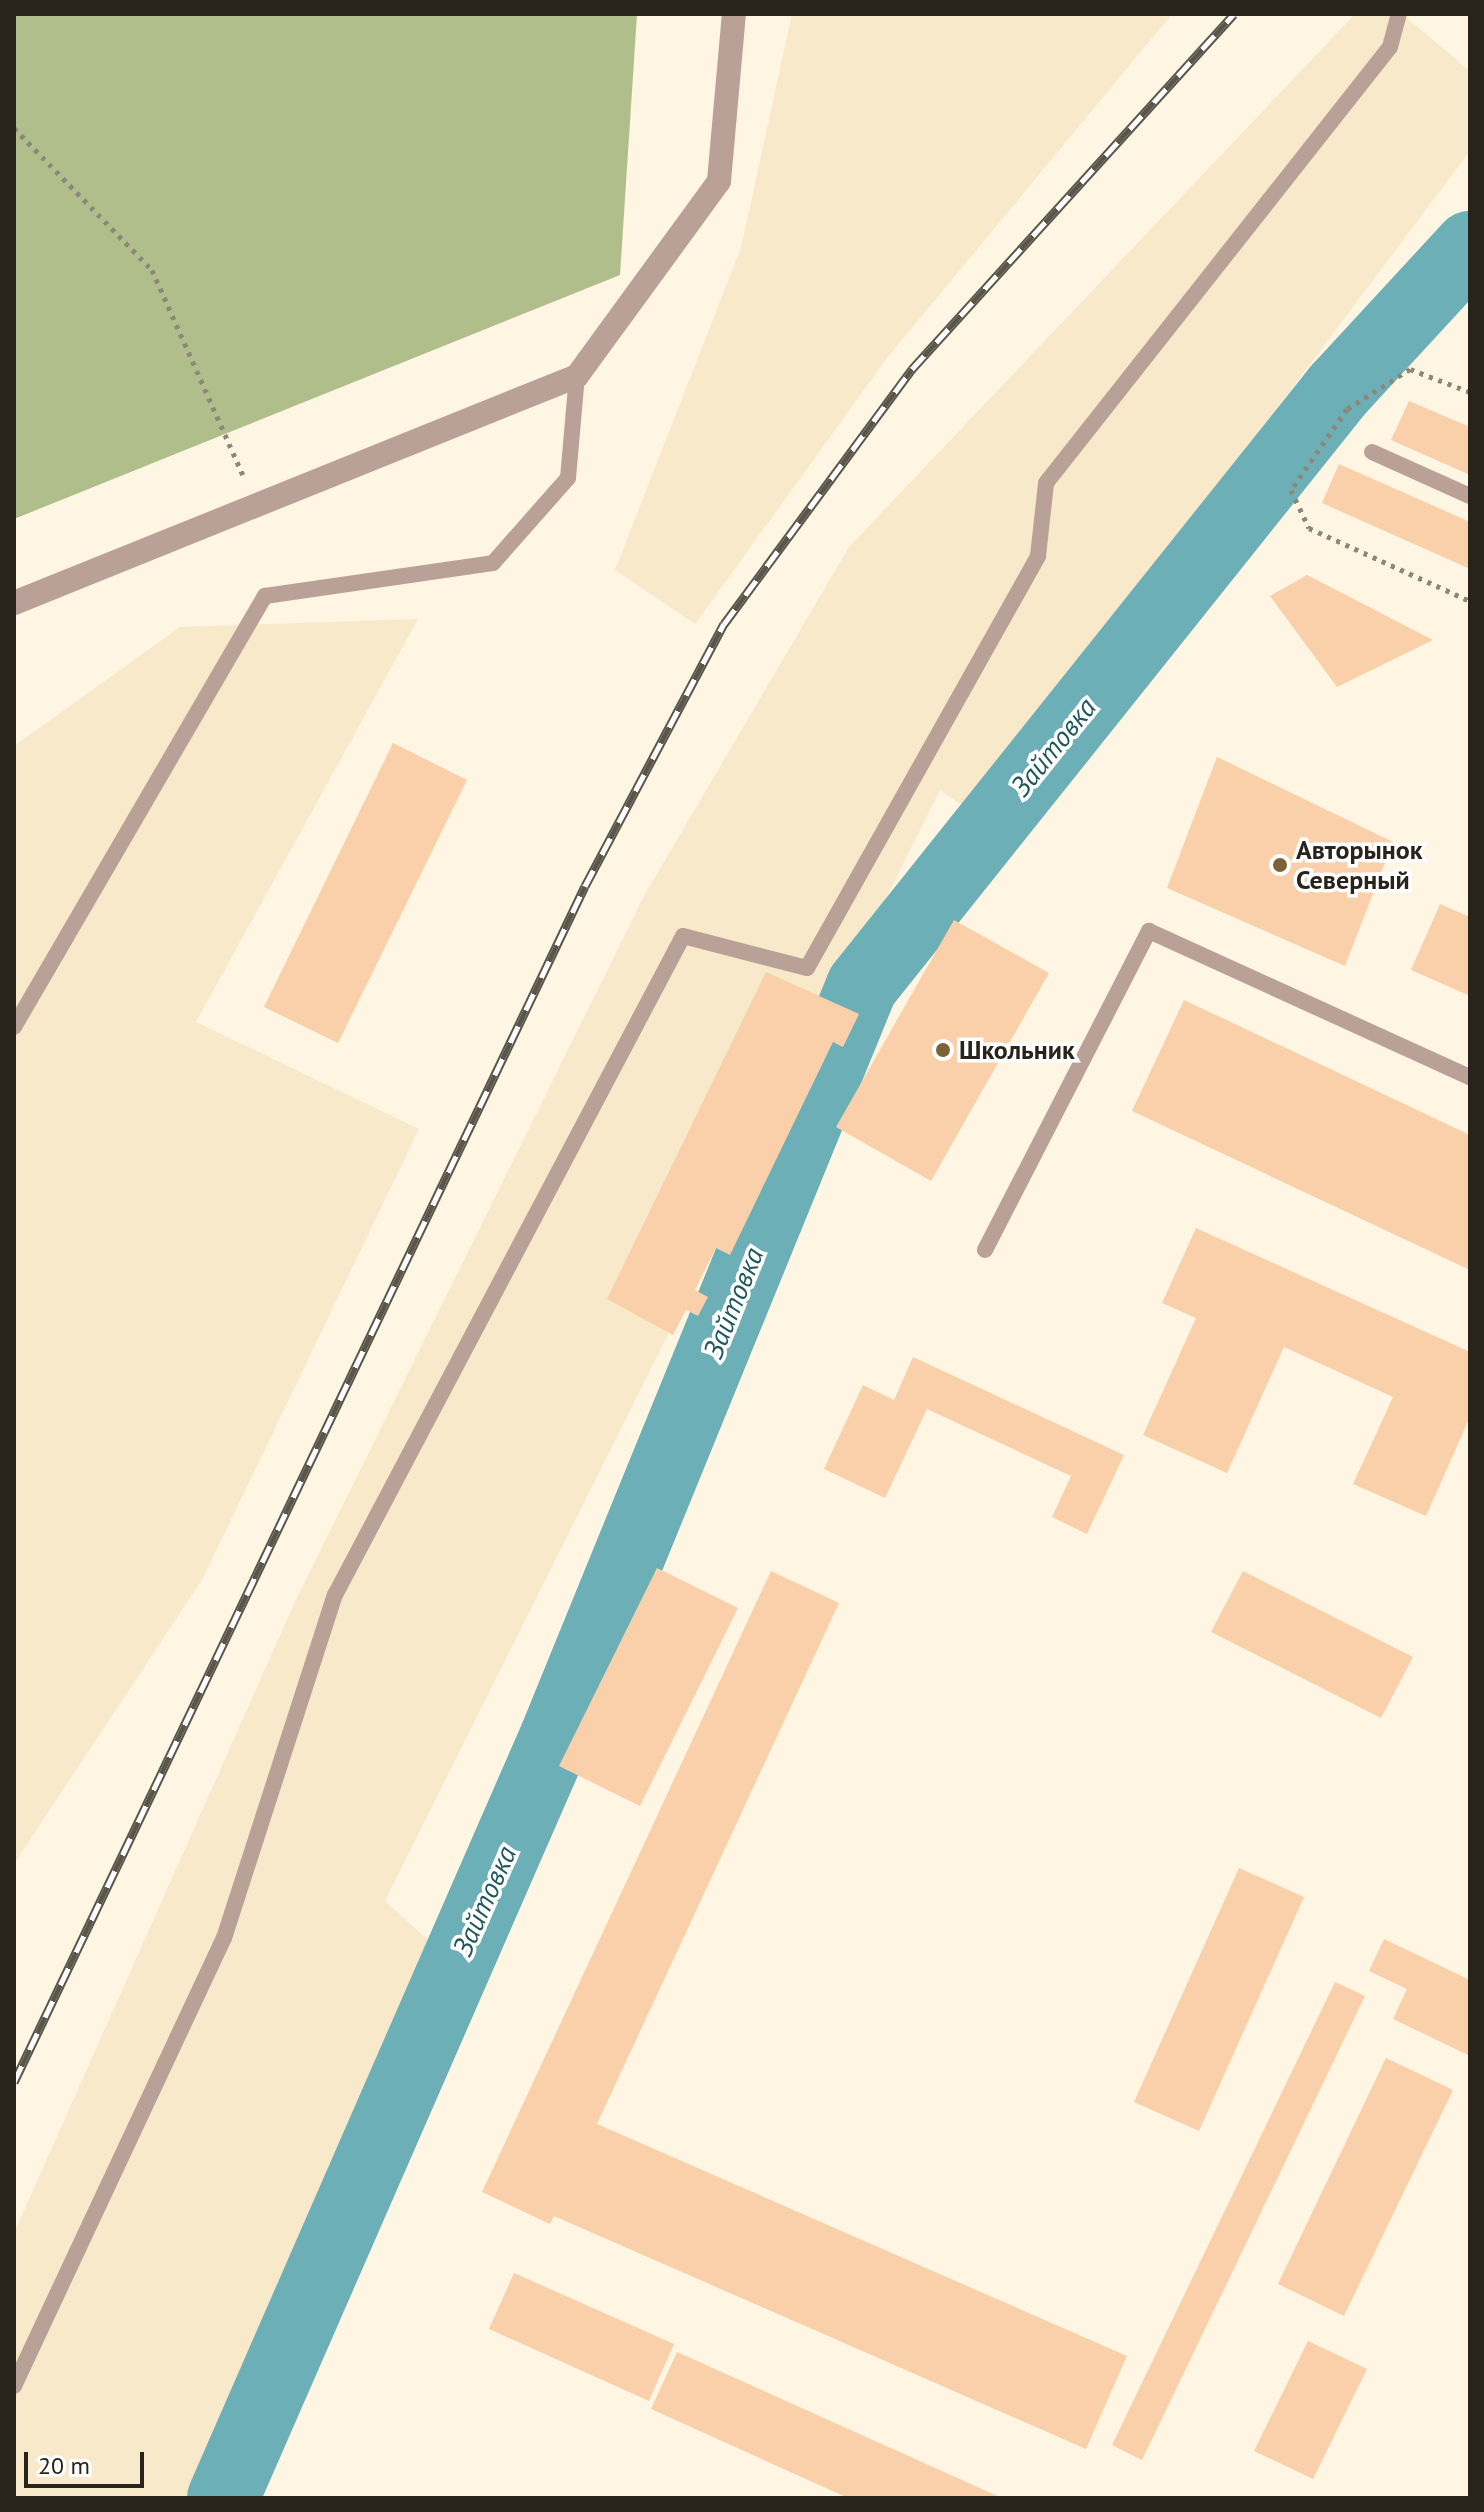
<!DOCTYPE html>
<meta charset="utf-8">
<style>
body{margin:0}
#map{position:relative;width:1484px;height:2512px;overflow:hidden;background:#fef5e2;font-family:"PT Sans",sans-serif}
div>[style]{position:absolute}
.built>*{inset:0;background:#f8e9ca}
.forest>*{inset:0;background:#b0be8c}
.river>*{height:72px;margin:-36px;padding:0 36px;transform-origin:36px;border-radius:36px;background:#6cafb6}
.building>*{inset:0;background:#f9d0a9}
.path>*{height:5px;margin-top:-2.5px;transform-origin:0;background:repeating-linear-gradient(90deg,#8d8779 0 4px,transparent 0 10px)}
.lane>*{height:16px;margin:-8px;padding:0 8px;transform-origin:8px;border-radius:8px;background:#b9a198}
.street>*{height:24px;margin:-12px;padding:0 12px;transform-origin:12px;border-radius:12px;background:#b9a198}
.rail>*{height:9px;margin-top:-4.5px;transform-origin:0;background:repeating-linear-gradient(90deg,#fff 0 18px,#5b564b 0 36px);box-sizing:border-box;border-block:2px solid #5b564b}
.dots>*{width:22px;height:22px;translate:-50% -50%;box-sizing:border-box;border:4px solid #fff;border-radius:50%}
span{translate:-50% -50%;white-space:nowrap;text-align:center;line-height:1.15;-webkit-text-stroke:7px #fff;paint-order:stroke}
.poi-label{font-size:26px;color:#28241b;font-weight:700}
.left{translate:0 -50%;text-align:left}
.water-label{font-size:28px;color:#1e585e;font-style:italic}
.frame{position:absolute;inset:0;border:16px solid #28241b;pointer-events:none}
.scale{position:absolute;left:24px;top:2452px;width:120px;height:36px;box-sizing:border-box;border:4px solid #28241b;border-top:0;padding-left:10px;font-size:24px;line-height:28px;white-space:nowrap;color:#28241b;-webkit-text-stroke:6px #fff;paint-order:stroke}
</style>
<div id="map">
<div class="built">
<i style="clip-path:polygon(792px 14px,1172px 14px,887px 358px,695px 624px,615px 570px,741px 248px)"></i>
<i style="clip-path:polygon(1355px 14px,1402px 14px,1470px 71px,1470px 151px,973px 813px,940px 790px,385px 1901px,439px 1950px,203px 2498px,14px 2498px,14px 2233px,295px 1602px,644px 896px,849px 547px)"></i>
<i style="clip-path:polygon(418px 619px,196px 1022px,419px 1129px,203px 1578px,14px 1864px,14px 746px,180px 627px)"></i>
</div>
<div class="forest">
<i style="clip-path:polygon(14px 14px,637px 14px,620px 275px,14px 519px)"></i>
</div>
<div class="river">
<i style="left:223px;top:2498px;width:829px;rotate:-66.4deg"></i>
<i style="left:555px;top:1738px;width:812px;rotate:-67.79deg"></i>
<i style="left:862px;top:986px;width:763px;rotate:-51.39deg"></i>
<i style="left:1338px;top:390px;width:195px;rotate:-47.3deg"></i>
</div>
<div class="building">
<i style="clip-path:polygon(1409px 401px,1470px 427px,1470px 475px,1391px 440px)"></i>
<i style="clip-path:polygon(1339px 464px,1470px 522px,1470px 569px,1322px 503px)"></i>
<i style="clip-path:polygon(1307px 575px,1433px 640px,1337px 687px,1270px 596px)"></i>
<i style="clip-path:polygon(393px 743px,467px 780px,338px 1043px,264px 1007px)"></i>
<i style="clip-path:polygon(1217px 757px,1393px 842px,1345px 966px,1167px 888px)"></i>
<i style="clip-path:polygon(1440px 904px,1470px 917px,1470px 996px,1411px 970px)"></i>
<i style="clip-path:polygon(954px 920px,1049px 973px,931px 1181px,836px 1127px)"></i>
<i style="clip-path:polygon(766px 972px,859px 1014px,843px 1047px,833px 1042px,730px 1255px,716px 1248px,695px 1290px,708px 1297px,698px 1316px,686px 1310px,673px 1335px,607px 1299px)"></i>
<i style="clip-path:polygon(1184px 1000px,1470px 1135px,1470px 1270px,1132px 1111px)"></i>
<i style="clip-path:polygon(1196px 1228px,1470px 1352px,1470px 1417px,1426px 1516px,1353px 1484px,1393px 1397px,1284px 1347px,1227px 1473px,1143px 1435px,1196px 1318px,1162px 1303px)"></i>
<i style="clip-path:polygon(913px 1357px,1124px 1455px,1087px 1534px,1052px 1517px,1071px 1476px,927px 1409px,885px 1498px,824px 1469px,863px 1385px,894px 1400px)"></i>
<i style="clip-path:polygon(657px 1568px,738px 1608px,640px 1806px,559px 1766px)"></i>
<i style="clip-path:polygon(771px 1571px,839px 1603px,597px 2124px,1127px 2356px,1086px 2449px,554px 2216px,550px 2224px,482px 2192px)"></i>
<i style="clip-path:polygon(1243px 1571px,1413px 1657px,1381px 1718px,1211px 1632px)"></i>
<i style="clip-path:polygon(1239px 1868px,1304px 1897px,1199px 2131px,1134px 2102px)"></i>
<i style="clip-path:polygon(1384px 1939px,1470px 1980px,1470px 2056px,1393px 2019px,1407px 1989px,1369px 1971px)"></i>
<i style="clip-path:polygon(1335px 1982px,1365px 1996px,1142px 2460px,1112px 2445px)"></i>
<i style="clip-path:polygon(1386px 2058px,1453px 2090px,1344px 2316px,1278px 2284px)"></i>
<i style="clip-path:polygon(514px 2273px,674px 2344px,649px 2401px,489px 2329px)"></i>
<i style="clip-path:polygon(1308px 2341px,1367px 2369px,1313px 2479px,1254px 2451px)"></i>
<i style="clip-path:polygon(677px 2352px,1002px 2498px,848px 2498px,651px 2409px)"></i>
</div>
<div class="path">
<i style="left:14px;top:128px;width:198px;rotate:45.8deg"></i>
<i style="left:152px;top:270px;width:224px;rotate:66.1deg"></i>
<i style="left:1470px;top:392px;width:64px;rotate:-159deg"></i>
<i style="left:1410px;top:369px;width:75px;rotate:147.6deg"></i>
<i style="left:1347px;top:409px;width:98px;rotate:124.7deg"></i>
<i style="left:1291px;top:490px;width:42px;rotate:64.7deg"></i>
<i style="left:1309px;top:528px;width:177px;rotate:24.4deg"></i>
</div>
<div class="lane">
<i style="left:1372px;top:452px;width:107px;rotate:24.2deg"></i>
<i style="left:14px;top:1027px;width:499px;rotate:-59.8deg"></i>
<i style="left:265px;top:596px;width:230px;rotate:-8.2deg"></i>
<i style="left:493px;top:563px;width:113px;rotate:-48.6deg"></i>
<i style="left:568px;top:478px;width:102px;rotate:-85deg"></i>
<i style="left:985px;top:1250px;width:359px;rotate:-62.8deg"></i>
<i style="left:1149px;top:931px;width:353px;rotate:24.5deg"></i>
<i style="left:14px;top:2386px;width:495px;rotate:-64.9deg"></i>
<i style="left:224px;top:1938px;width:361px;rotate:-72.1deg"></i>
<i style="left:335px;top:1595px;width:745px;rotate:-62.16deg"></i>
<i style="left:683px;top:936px;width:128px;rotate:14.5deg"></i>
<i style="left:807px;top:968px;width:472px;rotate:-60.7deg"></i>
<i style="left:1038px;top:556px;width:73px;rotate:-83.7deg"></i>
<i style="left:1046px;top:483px;width:555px;rotate:-51.73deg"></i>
<i style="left:1390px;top:47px;width:34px;rotate:-75deg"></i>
</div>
<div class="street">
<i style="left:14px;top:603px;width:607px;rotate:-21.96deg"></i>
<i style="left:577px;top:376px;width:241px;rotate:-53.9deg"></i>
<i style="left:719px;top:181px;width:168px;rotate:-84.9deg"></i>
</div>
<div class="rail">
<i style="left:14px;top:2082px;width:1325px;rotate:-64.48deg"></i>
<i style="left:585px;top:886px;width:297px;rotate:-62.1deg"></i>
<i style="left:724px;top:624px;width:317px;rotate:-53.6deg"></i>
<i style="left:912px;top:369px;width:479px;rotate:-47.8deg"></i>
</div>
<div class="dots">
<i style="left:1280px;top:865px;background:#7c6234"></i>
<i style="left:943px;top:1050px;background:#7c6234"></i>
</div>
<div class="poi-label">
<span class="left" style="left:1296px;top:865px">Авторынок<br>Северный</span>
<span class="left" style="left:959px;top:1050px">Школьник</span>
</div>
<div class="water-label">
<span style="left:1053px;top:747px;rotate:-51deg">Зайтовка</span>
<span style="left:733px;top:1303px;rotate:-68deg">Зайтовка</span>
<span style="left:484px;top:1901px;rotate:-66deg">Зайтовка</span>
</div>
<div class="frame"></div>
<div class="scale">20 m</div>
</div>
